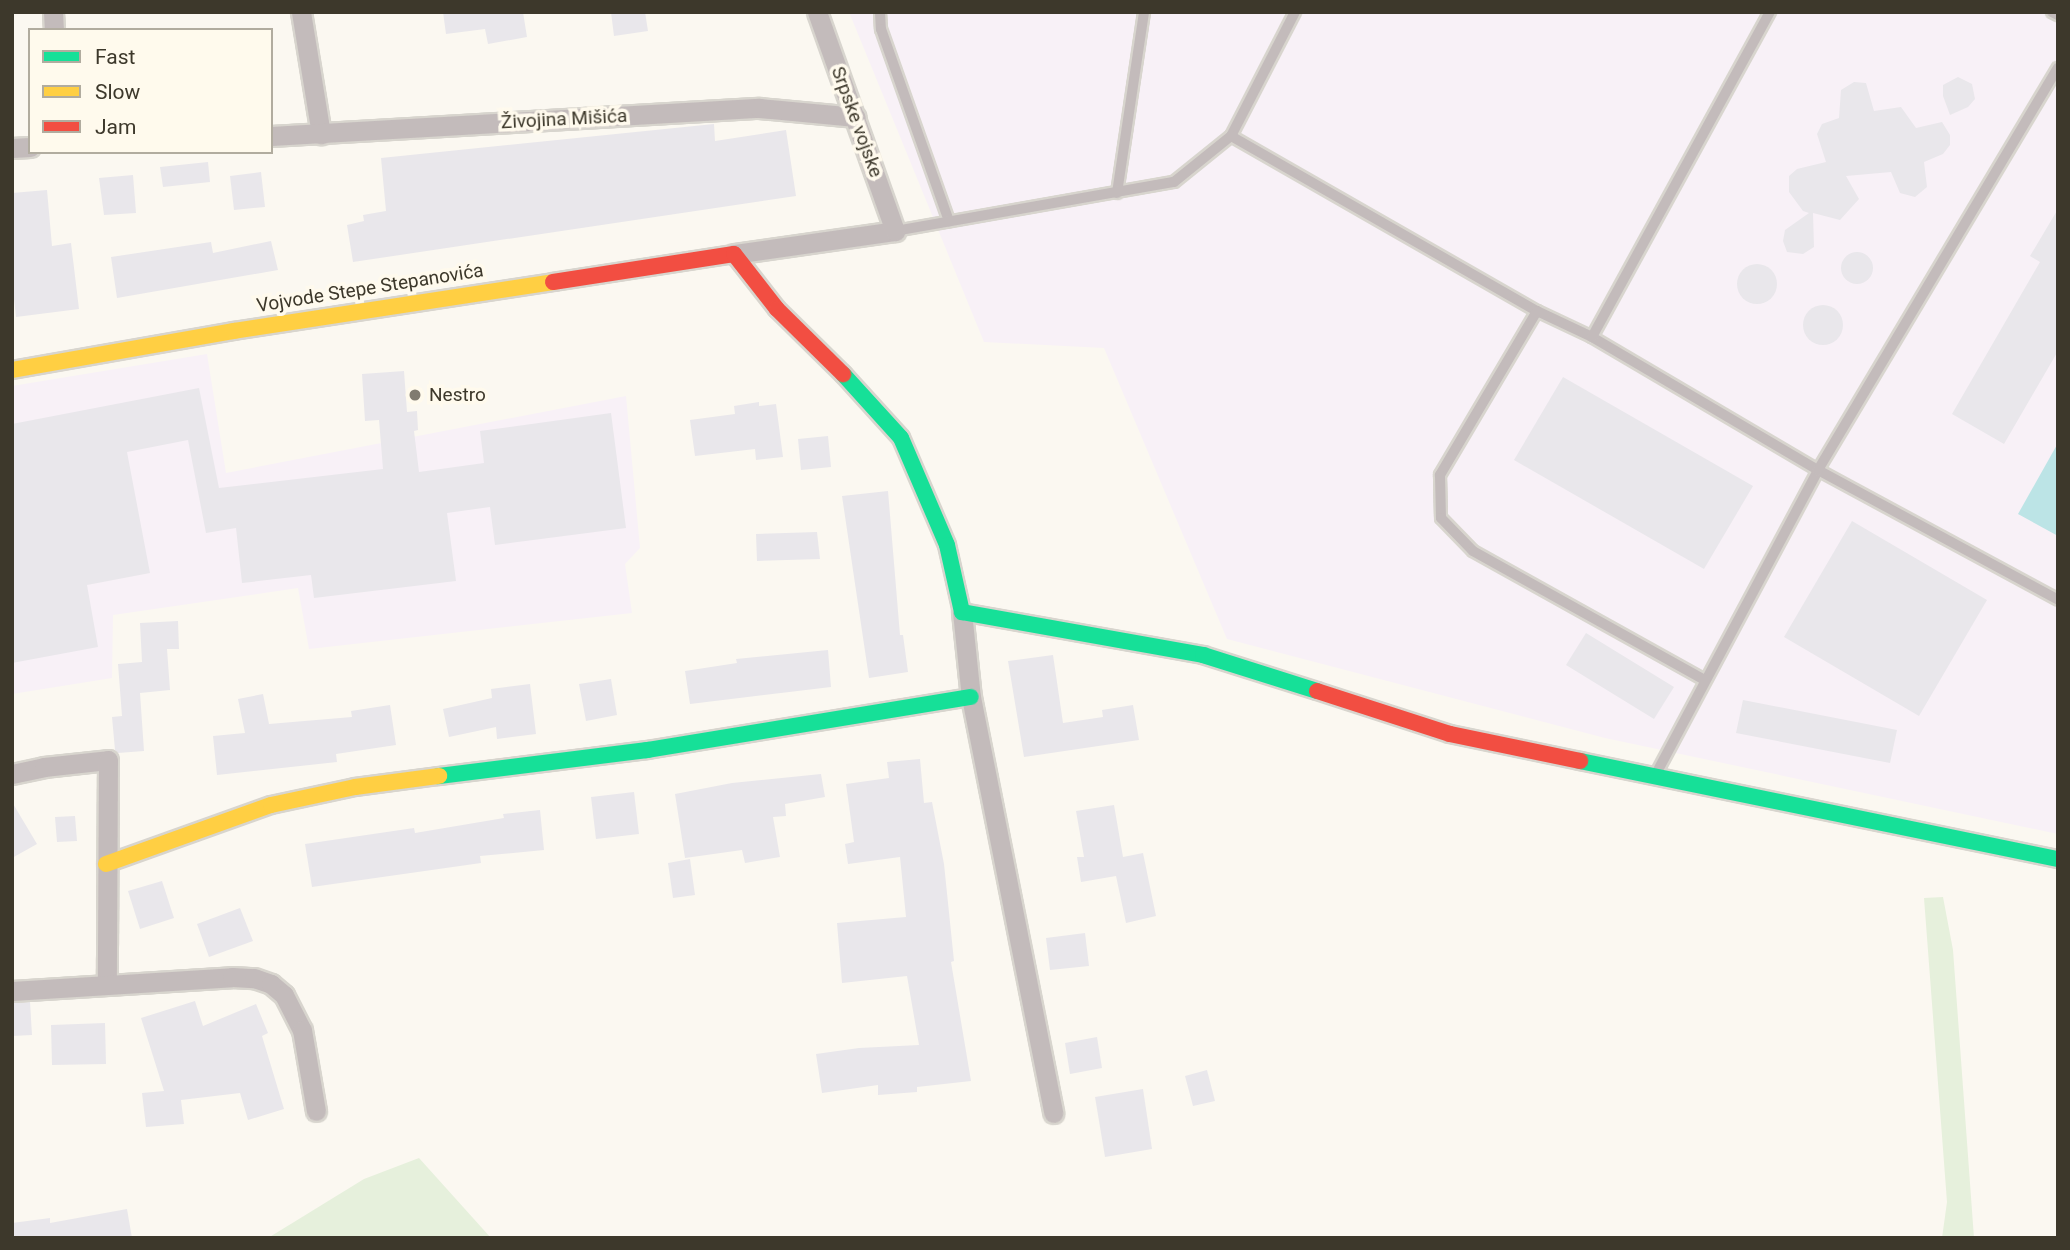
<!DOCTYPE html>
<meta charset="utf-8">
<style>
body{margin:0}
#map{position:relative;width:2070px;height:1250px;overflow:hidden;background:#fbf8f1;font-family:Roboto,sans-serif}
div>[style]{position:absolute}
.industrial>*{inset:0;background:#f8f1f7}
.green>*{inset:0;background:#e6f0dc}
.water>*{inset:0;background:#bce4e6}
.building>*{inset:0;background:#e9e7eb}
.round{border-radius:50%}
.roads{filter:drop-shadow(2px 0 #d8d5ce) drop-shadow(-2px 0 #d8d5ce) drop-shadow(0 2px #d8d5ce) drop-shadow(0 -2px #d8d5ce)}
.lane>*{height:10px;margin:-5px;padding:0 5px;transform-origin:5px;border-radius:5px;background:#c3bbbb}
.street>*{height:19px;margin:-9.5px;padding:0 9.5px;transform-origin:9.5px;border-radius:9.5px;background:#c3bbbb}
.fast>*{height:16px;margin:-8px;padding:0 8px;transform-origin:8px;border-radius:8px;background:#16e098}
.slow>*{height:16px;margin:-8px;padding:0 8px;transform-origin:8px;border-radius:8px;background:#ffcf43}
.jam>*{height:16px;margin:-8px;padding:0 8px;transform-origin:8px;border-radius:8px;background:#f24e42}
.dots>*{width:19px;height:19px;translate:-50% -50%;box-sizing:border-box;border:4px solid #fffaed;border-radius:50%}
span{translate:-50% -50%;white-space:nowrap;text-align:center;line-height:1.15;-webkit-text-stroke:7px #fffaed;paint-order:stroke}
.street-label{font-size:19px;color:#3d382b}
.poi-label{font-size:19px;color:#3d382b}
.left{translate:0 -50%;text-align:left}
.frame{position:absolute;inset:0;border:14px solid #3d382b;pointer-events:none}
.legend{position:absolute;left:28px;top:28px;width:245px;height:126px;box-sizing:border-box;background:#fffaed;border:2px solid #b1ac9f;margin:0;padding:9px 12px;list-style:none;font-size:21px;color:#3d382b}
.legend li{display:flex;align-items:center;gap:14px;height:35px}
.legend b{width:35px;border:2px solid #b1ac9f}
</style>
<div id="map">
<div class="industrial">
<i style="clip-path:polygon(849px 12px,2058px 12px,2058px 834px,1605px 738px,1227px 639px,1104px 348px,984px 342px)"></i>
<i style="clip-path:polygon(207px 354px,226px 473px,626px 396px,640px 548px,625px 564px,632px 613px,309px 649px,298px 588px,113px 615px,112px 678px,12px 694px,12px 386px)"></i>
</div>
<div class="green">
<i style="clip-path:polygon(1943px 897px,1953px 950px,1974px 1238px,1942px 1238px,1947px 1202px,1924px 898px)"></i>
<i style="clip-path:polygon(419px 1158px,491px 1238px,268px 1238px,364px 1179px)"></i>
</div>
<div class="water">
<i style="clip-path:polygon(2058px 443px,2058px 536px,2018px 514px)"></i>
</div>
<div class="building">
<i style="clip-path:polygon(443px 12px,523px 12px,527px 37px,488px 44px,485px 29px,446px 34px)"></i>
<i style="clip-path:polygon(611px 12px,645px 12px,648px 31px,614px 36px)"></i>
<i style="clip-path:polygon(1958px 77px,1972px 84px,1975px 99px,1968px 107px,1950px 115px,1943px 96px,1943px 85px)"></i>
<i style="clip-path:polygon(1854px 82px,1866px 83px,1874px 111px,1901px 107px,1916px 128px,1942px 122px,1950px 135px,1950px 145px,1943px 154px,1924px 162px,1927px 187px,1915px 197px,1900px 193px,1891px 172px,1846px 176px,1859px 199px,1840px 220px,1813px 213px,1814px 247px,1803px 254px,1787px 252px,1783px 241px,1785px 230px,1809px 213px,1803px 211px,1789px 192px,1789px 176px,1797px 169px,1826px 162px,1817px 134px,1822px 124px,1839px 118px,1841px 90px)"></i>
<i style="clip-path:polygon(714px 124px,715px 141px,786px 130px,796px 196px,353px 262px,347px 225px,364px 221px,363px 215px,386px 211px,381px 158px)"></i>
<i style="clip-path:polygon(208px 162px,210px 182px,163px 187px,160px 167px)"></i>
<i style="clip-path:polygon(261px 172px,265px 207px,234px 210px,230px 176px)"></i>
<i style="clip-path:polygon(133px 175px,136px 213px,104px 215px,99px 178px)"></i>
<i style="clip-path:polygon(47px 190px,52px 246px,71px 243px,79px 309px,16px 317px,12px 281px,12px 193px)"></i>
<i style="clip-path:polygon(2058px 209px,2058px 351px,2004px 444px,1952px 414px,2040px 262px,2030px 256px)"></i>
<i style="clip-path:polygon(271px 241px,278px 270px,117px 298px,111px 257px,211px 242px,213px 253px)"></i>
<i class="round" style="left:1841px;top:252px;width:32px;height:32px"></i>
<i class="round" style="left:1737px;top:264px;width:40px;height:40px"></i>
<i class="round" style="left:1803px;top:305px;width:40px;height:40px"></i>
<i style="clip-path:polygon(404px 371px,407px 412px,417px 411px,418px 430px,414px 431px,419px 472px,484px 463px,480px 431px,611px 413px,626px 528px,495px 545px,490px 507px,447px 513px,456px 581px,314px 598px,311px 575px,242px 583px,236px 528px,206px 533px,188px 440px,127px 452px,150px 573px,87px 585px,98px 647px,12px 663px,12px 424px,199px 388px,219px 488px,383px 469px,379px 420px,365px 421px,362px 374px)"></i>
<i style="clip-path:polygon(1563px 377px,1753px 486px,1704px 569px,1514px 460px)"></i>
<i style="clip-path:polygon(759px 402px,759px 406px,776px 404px,783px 457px,756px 460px,755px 449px,695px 456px,690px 420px,735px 414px,734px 406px)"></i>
<i style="clip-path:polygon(828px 436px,831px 467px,801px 470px,798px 439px)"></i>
<i style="clip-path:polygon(888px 491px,900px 635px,903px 635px,908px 672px,869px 678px,842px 496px)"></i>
<i style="clip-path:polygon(1852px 521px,1987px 600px,1919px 716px,1784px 637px)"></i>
<i style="clip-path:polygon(817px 532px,820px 559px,757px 561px,756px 534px)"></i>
<i style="clip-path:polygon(178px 621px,179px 649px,167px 649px,170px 690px,140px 693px,144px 751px,118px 753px,115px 750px,112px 717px,122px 716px,118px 664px,142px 662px,140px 623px)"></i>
<i style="clip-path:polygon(1586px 633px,1674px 687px,1654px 719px,1566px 665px)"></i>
<i style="clip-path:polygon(828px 650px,831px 687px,690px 704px,685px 671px,737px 663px,736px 659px)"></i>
<i style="clip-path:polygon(1053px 655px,1063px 723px,1103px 717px,1102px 710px,1133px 705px,1139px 740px,1024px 757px,1008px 661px)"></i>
<i style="clip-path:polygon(611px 679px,617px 715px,586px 721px,579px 684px)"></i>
<i style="clip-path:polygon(530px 684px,536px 734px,497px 739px,496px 727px,449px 737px,443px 709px,492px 698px,491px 689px)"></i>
<i style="clip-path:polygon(263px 694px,269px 724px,352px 717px,351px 711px,390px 705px,396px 745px,336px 754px,337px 762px,217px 775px,213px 736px,245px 733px,238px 699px)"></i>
<i style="clip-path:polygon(1743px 700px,1897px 730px,1890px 763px,1736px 733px)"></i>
<i style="clip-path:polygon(920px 759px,924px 803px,932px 802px,944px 864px,954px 961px,951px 962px,971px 1081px,917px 1087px,917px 1092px,878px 1095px,878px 1085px,822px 1093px,816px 1054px,859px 1048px,919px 1045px,907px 976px,842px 983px,837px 923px,906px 917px,900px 857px,848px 864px,845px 844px,854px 842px,846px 784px,889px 778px,887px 762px)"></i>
<i style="clip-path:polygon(821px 774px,825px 797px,785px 804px,786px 816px,773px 817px,780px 857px,745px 863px,742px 850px,685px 858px,675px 794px,732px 783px)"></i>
<i style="clip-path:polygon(634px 792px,639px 834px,596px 839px,591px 797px)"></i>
<i style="clip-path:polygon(12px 802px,37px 844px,12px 858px)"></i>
<i style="clip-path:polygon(1114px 805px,1123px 857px,1143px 853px,1156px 916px,1126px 923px,1116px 876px,1081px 882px,1077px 857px,1084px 857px,1076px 811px)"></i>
<i style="clip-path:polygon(540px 810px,544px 850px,480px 856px,481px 863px,312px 887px,305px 844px,414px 828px,415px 833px,504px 818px,503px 814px)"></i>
<i style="clip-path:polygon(75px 816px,77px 841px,57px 842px,55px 817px)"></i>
<i style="clip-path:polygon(690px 859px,695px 895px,673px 898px,668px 863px)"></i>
<i style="clip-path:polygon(162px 881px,174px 918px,140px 929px,128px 891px)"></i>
<i style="clip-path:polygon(240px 908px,253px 941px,209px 957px,197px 924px)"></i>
<i style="clip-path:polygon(1085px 933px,1089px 966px,1050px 970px,1046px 938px)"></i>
<i style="clip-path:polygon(195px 1001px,203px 1026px,256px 1004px,268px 1033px,262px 1036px,284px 1109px,248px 1120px,240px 1093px,181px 1100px,184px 1124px,146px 1127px,142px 1093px,164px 1091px,141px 1018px)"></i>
<i style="clip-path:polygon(30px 1002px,32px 1035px,12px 1036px,12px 1003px)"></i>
<i style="clip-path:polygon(105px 1023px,106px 1064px,52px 1065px,51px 1025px)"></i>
<i style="clip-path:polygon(1097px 1037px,1102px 1068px,1070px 1074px,1065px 1043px)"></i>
<i style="clip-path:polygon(1207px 1070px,1215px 1101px,1193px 1106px,1185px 1076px)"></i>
<i style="clip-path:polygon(1143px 1089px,1152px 1149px,1105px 1157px,1095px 1097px)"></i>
<i style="clip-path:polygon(127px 1209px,132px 1238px,12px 1238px,12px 1223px,50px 1218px,50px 1223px)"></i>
</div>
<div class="roads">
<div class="lane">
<i style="left:880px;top:12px;width:17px;rotate:87deg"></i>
<i style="left:881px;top:29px;width:204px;rotate:70.5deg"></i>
<i style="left:2052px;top:12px;width:7px;rotate:27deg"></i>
<i style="left:1231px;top:136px;width:140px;rotate:-62.7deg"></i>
<i style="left:1117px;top:193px;width:183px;rotate:-81.5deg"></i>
<i style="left:895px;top:231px;width:283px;rotate:-10deg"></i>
<i style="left:1174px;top:182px;width:73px;rotate:-38.9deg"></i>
<i style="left:1231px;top:136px;width:353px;rotate:29.8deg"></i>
<i style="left:1537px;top:311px;width:61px;rotate:25.3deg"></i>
<i style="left:1592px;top:337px;width:262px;rotate:30.5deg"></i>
<i style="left:1818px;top:470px;width:273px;rotate:28.4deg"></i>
<i style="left:1537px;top:311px;width:191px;rotate:120.6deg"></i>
<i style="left:1440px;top:475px;width:43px;rotate:88.7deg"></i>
<i style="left:1441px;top:518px;width:46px;rotate:45.9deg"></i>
<i style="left:1473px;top:551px;width:265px;rotate:29.1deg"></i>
<i style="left:1592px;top:337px;width:371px;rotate:-61.3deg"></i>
<i style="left:1657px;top:772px;width:342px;rotate:-61.9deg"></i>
<i style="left:1818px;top:470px;width:468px;rotate:-59.2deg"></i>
</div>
<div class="street">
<i style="left:53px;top:12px;width:18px;rotate:87deg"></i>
<i style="left:301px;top:12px;width:124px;rotate:80.7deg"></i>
<i style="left:271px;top:136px;width:489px;rotate:-3.3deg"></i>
<i style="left:759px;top:108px;width:97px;rotate:5.3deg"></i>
<i style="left:12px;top:148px;width:18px;rotate:-3deg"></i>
<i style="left:734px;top:254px;width:163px;rotate:-8.1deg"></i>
<i style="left:895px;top:231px;width:232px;rotate:-109.6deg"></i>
<i style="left:962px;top:612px;width:85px;rotate:84deg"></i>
<i style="left:971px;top:697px;width:424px;rotate:78.8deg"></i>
<i style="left:12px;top:774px;width:33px;rotate:-12deg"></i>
<i style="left:44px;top:767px;width:64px;rotate:-6.2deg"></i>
<i style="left:108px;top:760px;width:223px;rotate:90.3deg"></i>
<i style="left:12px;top:991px;width:220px;rotate:-3.6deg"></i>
<i style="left:232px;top:977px;width:22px;rotate:3deg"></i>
<i style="left:254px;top:978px;width:18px;rotate:19deg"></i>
<i style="left:271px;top:984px;width:17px;rotate:40deg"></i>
<i style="left:284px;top:995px;width:39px;rotate:63deg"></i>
<i style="left:302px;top:1030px;width:82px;rotate:80.2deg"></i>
</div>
<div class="fast">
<i style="left:843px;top:374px;width:86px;rotate:47.8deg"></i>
<i style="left:901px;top:438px;width:116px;rotate:66.7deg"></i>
<i style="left:947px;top:545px;width:69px;rotate:77.4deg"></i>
<i style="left:962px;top:612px;width:245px;rotate:10.1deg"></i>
<i style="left:1203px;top:655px;width:120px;rotate:17.5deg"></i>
<i style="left:1580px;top:761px;width:488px;rotate:11.6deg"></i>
<i style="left:439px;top:776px;width:210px;rotate:-7.1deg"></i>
<i style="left:647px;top:750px;width:328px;rotate:-9.3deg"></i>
</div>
<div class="slow">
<i style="left:12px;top:370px;width:225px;rotate:-10deg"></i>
<i style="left:234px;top:331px;width:323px;rotate:-8.7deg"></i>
<i style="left:106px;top:864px;width:175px;rotate:-19.7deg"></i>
<i style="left:271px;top:805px;width:86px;rotate:-12.1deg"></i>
<i style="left:355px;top:787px;width:85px;rotate:-7.5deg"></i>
</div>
<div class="jam">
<i style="left:553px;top:282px;width:183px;rotate:-8.8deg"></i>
<i style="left:734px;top:254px;width:70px;rotate:52deg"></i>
<i style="left:777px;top:309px;width:93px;rotate:44.6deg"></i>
<i style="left:1317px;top:691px;width:140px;rotate:17.9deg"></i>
<i style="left:1450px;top:734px;width:133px;rotate:11.7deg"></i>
</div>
</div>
<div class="dots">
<i style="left:415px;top:395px;background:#807b70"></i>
</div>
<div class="street-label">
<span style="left:564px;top:119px;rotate:-3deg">Živojina Mišića</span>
<span style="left:857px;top:122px;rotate:70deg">Srpske vojske</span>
<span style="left:370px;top:288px;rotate:-9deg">Vojvode Stepe Stepanovića</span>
</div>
<div class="poi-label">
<span class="left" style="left:429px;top:395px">Nestro</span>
</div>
<div class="frame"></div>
<ul class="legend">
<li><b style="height:9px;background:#16e098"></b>Fast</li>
<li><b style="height:9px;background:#ffcf43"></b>Slow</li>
<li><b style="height:9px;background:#f24e42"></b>Jam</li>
</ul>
</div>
